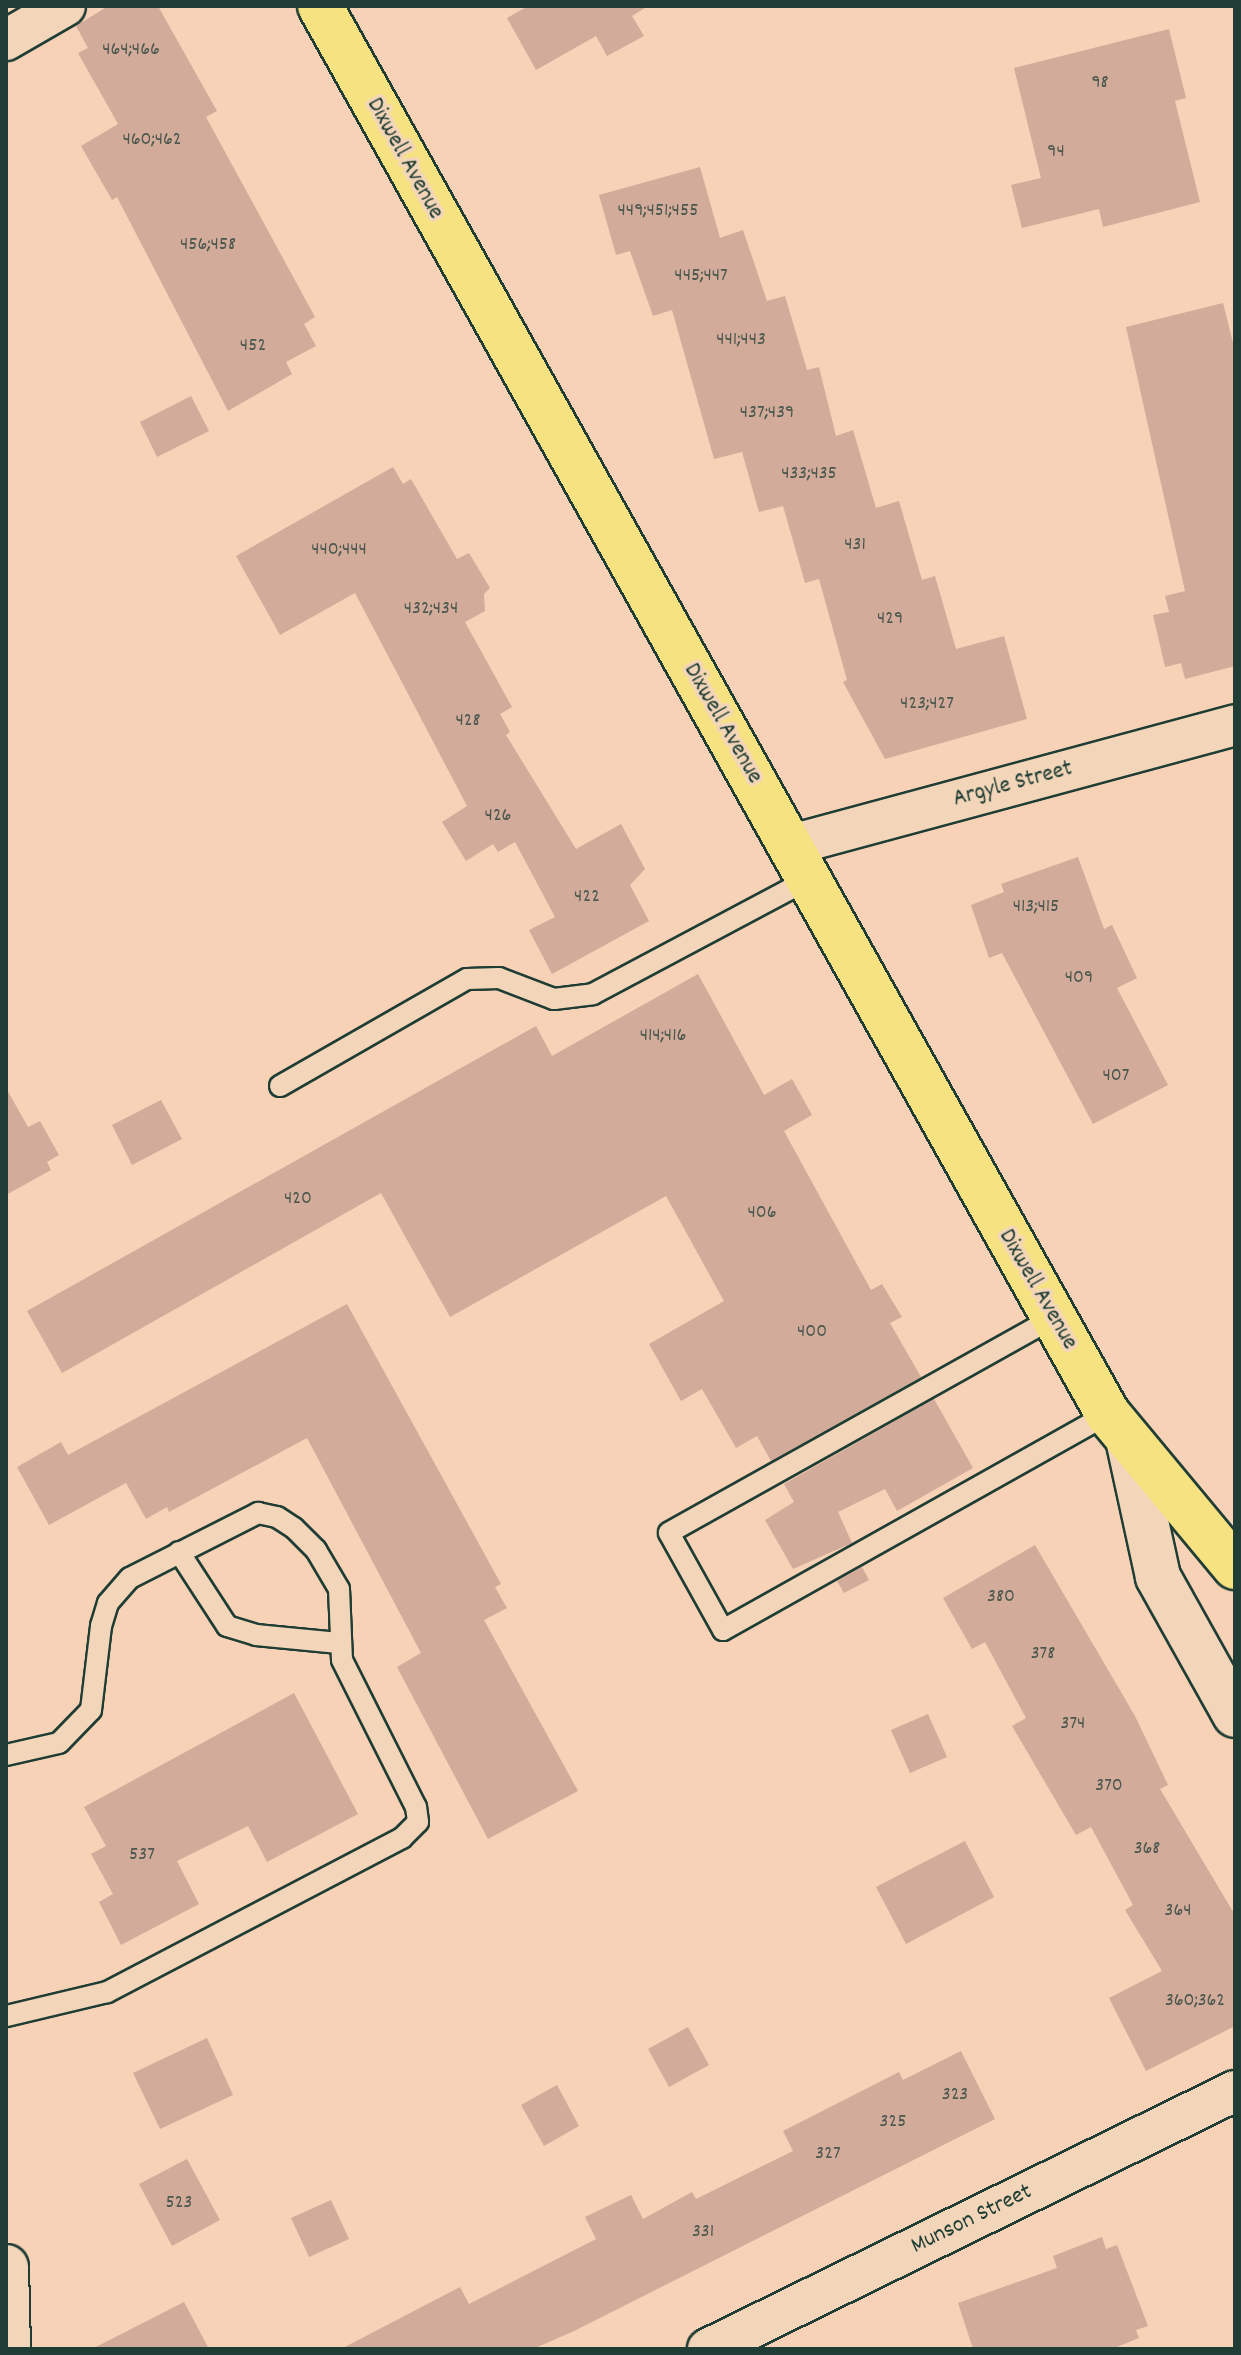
<!DOCTYPE html>
<style>
body{margin:0}
#map{position:relative;width:1241px;height:2355px;overflow:hidden;background:#f7d2b7;font-family:Dekko,sans-serif}
div>[style]{position:absolute}
.building>*{inset:0;background:#d2ab9a}
.roads{filter:drop-shadow(2px 0 #1f3d34) drop-shadow(-2px 0 #1f3d34) drop-shadow(0 2px #1f3d34) drop-shadow(0 -2px #1f3d34)}
.lane>*{height:20px;margin:-10px;padding:0 10px;transform-origin:10px;border-radius:10px;background:#f3d6b9}
.street>*{height:40px;margin:-20px;padding:0 20px;transform-origin:20px;border-radius:20px;background:#f3d6b9}
.secondary>*{height:44px;margin:-22px;padding:0 22px;transform-origin:22px;border-radius:22px;background:#f3d6b9}
.primary>*{height:44px;margin:-22px;padding:0 22px;transform-origin:22px;border-radius:22px;background:#f6e281}
span{translate:-50% -50%;white-space:nowrap;text-align:center;line-height:1.15;-webkit-text-stroke:7px #f3d6b9;paint-order:stroke}
.number-label{font-size:20px;color:#4c584e}
.number-label span{-webkit-text-stroke-width:0}
.street-label{font-size:24px;color:#1f3d34}
.frame{position:absolute;inset:0;border:8px solid #1f3d34;pointer-events:none}
</style>
<div id="map">
<div class="building">
<i style="clip-path:polygon(108px 6px,158px 6px,217px 111px,206px 117px,315px 317px,304px 324px,316px 346px,286px 362px,292px 374px,228px 411px,117px 197px,112px 200px,81px 146px,118px 124px,78px 53px,88px 48px,76px 26px)"></i>
<i style="clip-path:polygon(528px 6px,648px 6px,632px 16px,644px 36px,607px 56px,596px 36px,536px 70px,507px 18px)"></i>
<i style="clip-path:polygon(1169px 29px,1186px 98px,1175px 101px,1200px 202px,1103px 227px,1099px 209px,1022px 228px,1011px 185px,1041px 178px,1014px 68px)"></i>
<i style="clip-path:polygon(700px 167px,720px 238px,743px 230px,767px 301px,785px 296px,807px 370px,819px 367px,836px 436px,853px 430px,876px 508px,899px 501px,922px 580px,935px 576px,956px 649px,1004px 636px,1027px 719px,885px 759px,843px 682px,847px 680px,819px 579px,805px 583px,783px 506px,759px 512px,742px 452px,714px 459px,672px 310px,653px 316px,630px 251px,616px 255px,599px 195px)"></i>
<i style="clip-path:polygon(1223px 303px,1235px 351px,1235px 666px,1185px 679px,1181px 663px,1165px 667px,1153px 615px,1169px 612px,1165px 596px,1185px 591px,1126px 327px)"></i>
<i style="clip-path:polygon(191px 396px,209px 431px,157px 457px,140px 422px)"></i>
<i style="clip-path:polygon(393px 467px,403px 484px,411px 479px,457px 559px,469px 553px,490px 588px,484px 594px,485px 611px,465px 622px,512px 707px,500px 714px,510px 732px,506px 735px,576px 849px,621px 824px,645px 869px,630px 885px,649px 921px,552px 974px,529px 930px,555px 917px,515px 842px,498px 852px,493px 844px,466px 861px,442px 822px,467px 806px,355px 593px,280px 635px,236px 556px)"></i>
<i style="clip-path:polygon(1078px 857px,1104px 929px,1112px 925px,1137px 978px,1117px 988px,1168px 1085px,1093px 1124px,1002px 953px,989px 958px,971px 905px,1004px 892px,1001px 884px)"></i>
<i style="clip-path:polygon(698px 974px,764px 1095px,792px 1079px,812px 1115px,784px 1131px,871px 1290px,882px 1284px,902px 1317px,890px 1323px,921px 1377px,771px 1461px,757px 1436px,736px 1448px,702px 1389px,681px 1401px,649px 1344px,724px 1301px,666px 1196px,450px 1317px,381px 1193px,62px 1373px,27px 1311px,536px 1026px,552px 1056px)"></i>
<i style="clip-path:polygon(6px 1088px,28px 1127px,40px 1121px,59px 1155px,47px 1162px,51px 1170px,6px 1195px)"></i>
<i style="clip-path:polygon(161px 1100px,182px 1139px,132px 1165px,112px 1125px)"></i>
<i style="clip-path:polygon(347px 1304px,501px 1584px,495px 1587px,507px 1608px,484px 1620px,578px 1791px,488px 1839px,397px 1667px,421px 1653px,307px 1438px,169px 1512px,167px 1507px,146px 1519px,126px 1483px,49px 1525px,17px 1467px,61px 1442px,68px 1455px)"></i>
<i style="clip-path:polygon(934px 1399px,973px 1468px,897px 1511px,885px 1489px,838px 1512px,852px 1543px,793px 1569px,765px 1520px,794px 1502px,784px 1484px)"></i>
<i style="clip-path:polygon(1035px 1545px,1135px 1716px,1168px 1785px,1160px 1789px,1235px 1915px,1235px 2026px,1146px 2071px,1109px 1998px,1162px 1971px,1125px 1910px,1133px 1905px,1091px 1827px,1076px 1835px,1012px 1726px,1026px 1718px,985px 1642px,972px 1649px,943px 1598px)"></i>
<i style="clip-path:polygon(862px 1567px,869px 1580px,844px 1593px,837px 1581px)"></i>
<i style="clip-path:polygon(294px 1693px,358px 1814px,267px 1862px,248px 1826px,177px 1861px,199px 1904px,121px 1945px,99px 1902px,113px 1894px,91px 1854px,106px 1846px,84px 1807px)"></i>
<i style="clip-path:polygon(928px 1714px,947px 1757px,910px 1773px,891px 1730px)"></i>
<i style="clip-path:polygon(965px 1841px,994px 1897px,906px 1944px,876px 1887px)"></i>
<i style="clip-path:polygon(688px 2027px,709px 2065px,669px 2087px,648px 2049px)"></i>
<i style="clip-path:polygon(207px 2038px,233px 2095px,160px 2129px,133px 2073px)"></i>
<i style="clip-path:polygon(961px 2051px,995px 2119px,574px 2331px,533px 2349px,341px 2349px,460px 2287px,469px 2304px,596px 2239px,585px 2217px,631px 2195px,643px 2219px,692px 2192px,696px 2199px,793px 2151px,783px 2131px,899px 2072px,903px 2080px)"></i>
<i style="clip-path:polygon(557px 2085px,579px 2126px,544px 2146px,521px 2105px)"></i>
<i style="clip-path:polygon(187px 2159px,220px 2220px,172px 2246px,139px 2184px)"></i>
<i style="clip-path:polygon(331px 2200px,349px 2239px,309px 2257px,291px 2218px)"></i>
<i style="clip-path:polygon(1102px 2237px,1106px 2249px,1117px 2245px,1148px 2326px,1136px 2330px,1139px 2338px,1112px 2349px,973px 2349px,958px 2303px,1057px 2268px,1053px 2256px)"></i>
<i style="clip-path:polygon(184px 2302px,209px 2349px,92px 2349px)"></i>
</div>
<div class="roads">
<div class="lane">
<i style="left:280px;top:1086px;width:215px;rotate:-29.8deg"></i>
<i style="left:467px;top:979px;width:32px;rotate:-2deg"></i>
<i style="left:499px;top:978px;width:59px;rotate:20.9deg"></i>
<i style="left:554px;top:999px;width:39px;rotate:-7deg"></i>
<i style="left:593px;top:994px;width:245px;rotate:-28deg"></i>
<i style="left:1053px;top:1318px;width:440px;rotate:150.8deg"></i>
<i style="left:669px;top:1533px;width:111px;rotate:60.9deg"></i>
<i style="left:723px;top:1630px;width:441px;rotate:-29.3deg"></i>
<i style="left:179px;top:1552px;width:88px;rotate:57deg"></i>
<i style="left:227px;top:1626px;width:30px;rotate:17deg"></i>
<i style="left:256px;top:1635px;width:83px;rotate:5.5deg"></i>
<i style="left:6px;top:1755px;width:54px;rotate:-12.8deg"></i>
<i style="left:59px;top:1743px;width:46px;rotate:-45.9deg"></i>
<i style="left:91px;top:1710px;width:85px;rotate:-83.2deg"></i>
<i style="left:101px;top:1626px;width:24px;rotate:-73deg"></i>
<i style="left:108px;top:1603px;width:33px;rotate:-49deg"></i>
<i style="left:130px;top:1578px;width:144px;rotate:-26.9deg"></i>
<i style="left:258px;top:1513px;width:19px;rotate:12deg"></i>
<i style="left:277px;top:1517px;width:20px;rotate:33deg"></i>
<i style="left:294px;top:1528px;width:31px;rotate:45deg"></i>
<i style="left:316px;top:1550px;width:45px;rotate:59.5deg"></i>
<i style="left:339px;top:1589px;width:71px;rotate:87.6deg"></i>
<i style="left:342px;top:1660px;width:165px;rotate:63.3deg"></i>
<i style="left:416px;top:1807px;width:15px;rotate:82deg"></i>
<i style="left:418px;top:1822px;width:23px;rotate:135deg"></i>
<i style="left:402px;top:1838px;width:333px;rotate:152.4deg"></i>
<i style="left:107px;top:1992px;width:104px;rotate:166.6deg"></i>
</div>
<div class="street">
<i style="left:6px;top:40px;width:68px;rotate:-30deg"></i>
<i style="left:791px;top:845px;width:460px;rotate:-15.1deg"></i>
<i style="left:708px;top:2349px;width:587px;rotate:-26.08deg"></i>
</div>
<div class="secondary">
<i style="left:1128px;top:1439px;width:141px;rotate:77.7deg"></i>
<i style="left:1158px;top:1577px;width:158px;rotate:60.8deg"></i>
<i style="left:6px;top:2267px;width:82px;rotate:88.6deg"></i>
</div>
<div class="primary">
<i style="left:320px;top:6px;width:1614px;rotate:60.77deg"></i>
<i style="left:1108px;top:1414px;width:199px;rotate:50.3deg"></i>
</div>
</div>
<div class="number-label">
<span style="left:131px;top:50px">464;466</span>
<span style="left:1100px;top:83px">98</span>
<span style="left:152px;top:140px">460;462</span>
<span style="left:1056px;top:152px">94</span>
<span style="left:658px;top:211px">449;451;455</span>
<span style="left:208px;top:245px">456;458</span>
<span style="left:701px;top:276px">445;447</span>
<span style="left:741px;top:340px">441;443</span>
<span style="left:253px;top:346px">452</span>
<span style="left:767px;top:413px">437;439</span>
<span style="left:809px;top:474px">433;435</span>
<span style="left:855px;top:545px">431</span>
<span style="left:339px;top:550px">440;444</span>
<span style="left:431px;top:609px">432;434</span>
<span style="left:890px;top:619px">429</span>
<span style="left:927px;top:704px">423;427</span>
<span style="left:468px;top:721px">428</span>
<span style="left:498px;top:816px">426</span>
<span style="left:587px;top:897px">422</span>
<span style="left:1036px;top:907px">413;415</span>
<span style="left:1079px;top:978px">409</span>
<span style="left:663px;top:1036px">414;416</span>
<span style="left:1116px;top:1076px">407</span>
<span style="left:298px;top:1199px">420</span>
<span style="left:762px;top:1213px">406</span>
<span style="left:812px;top:1332px">400</span>
<span style="left:1001px;top:1597px">380</span>
<span style="left:1043px;top:1654px">378</span>
<span style="left:1073px;top:1724px">374</span>
<span style="left:1109px;top:1786px">370</span>
<span style="left:1147px;top:1849px">368</span>
<span style="left:142px;top:1855px">537</span>
<span style="left:1178px;top:1911px">364</span>
<span style="left:1195px;top:2001px">360;362</span>
<span style="left:955px;top:2095px">323</span>
<span style="left:893px;top:2122px">325</span>
<span style="left:828px;top:2154px">327</span>
<span style="left:179px;top:2203px">523</span>
<span style="left:703px;top:2232px">331</span>
</div>
<div class="street-label">
<span style="left:404px;top:159px;rotate:61deg">Dixwell Avenue</span>
<span style="left:722px;top:724px;rotate:60deg">Dixwell Avenue</span>
<span style="left:1013px;top:785px;rotate:-15deg">Argyle Street</span>
<span style="left:1037px;top:1290px;rotate:60deg">Dixwell Avenue</span>
<span style="left:972px;top:2220px;rotate:-26deg">Munson Street</span>
</div>
<div class="frame"></div>
</div>
